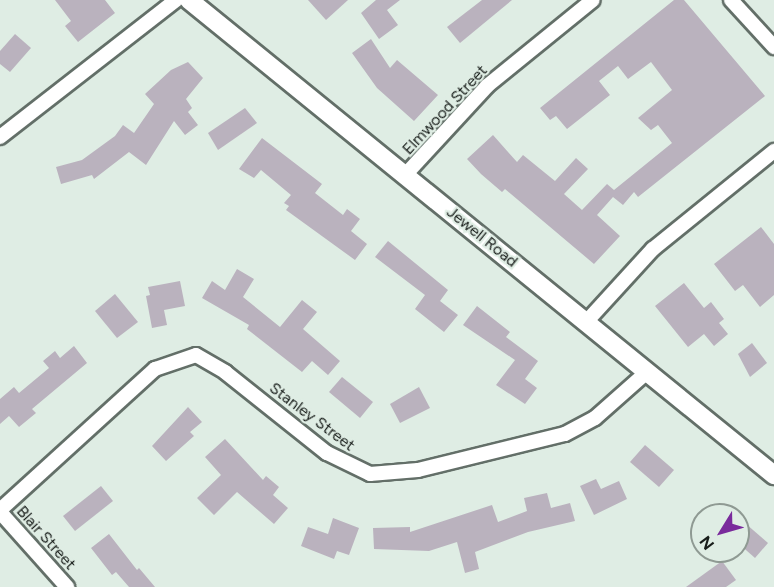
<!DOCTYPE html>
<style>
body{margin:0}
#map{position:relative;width:774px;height:587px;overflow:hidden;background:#dfede4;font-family:Figtree,sans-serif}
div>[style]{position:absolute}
.building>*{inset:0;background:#bab2be}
.roads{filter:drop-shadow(2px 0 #636f68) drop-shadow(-2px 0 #636f68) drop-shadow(0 2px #636f68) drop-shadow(0 -2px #636f68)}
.minor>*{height:14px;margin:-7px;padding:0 7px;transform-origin:7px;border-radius:7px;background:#fff}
.tertiary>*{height:18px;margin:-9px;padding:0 9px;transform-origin:9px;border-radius:9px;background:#fff}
span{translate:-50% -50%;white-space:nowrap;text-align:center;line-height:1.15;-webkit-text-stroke:4.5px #dfede4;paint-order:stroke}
.street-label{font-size:16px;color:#181d1a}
.north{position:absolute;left:690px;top:503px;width:60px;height:60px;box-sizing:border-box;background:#dfede4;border:2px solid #8f9a93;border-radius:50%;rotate:233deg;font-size:16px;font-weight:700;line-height:24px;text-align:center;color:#181d1a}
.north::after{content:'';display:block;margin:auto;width:21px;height:27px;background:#7a2b9c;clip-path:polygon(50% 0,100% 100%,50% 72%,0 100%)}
</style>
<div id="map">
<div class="building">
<i style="clip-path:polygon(55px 0,105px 0,115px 13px,78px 42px,65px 26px,71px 21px)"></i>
<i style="clip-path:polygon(308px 0,348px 0,326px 20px)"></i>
<i style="clip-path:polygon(376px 0,400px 0,387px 10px,398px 25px,379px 39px,361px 13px)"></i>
<i style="clip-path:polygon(482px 0,512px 0,460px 43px,447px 27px)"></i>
<i style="clip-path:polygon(674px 0,684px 0,765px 96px,638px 197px,634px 192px,623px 205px,613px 197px,597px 215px,620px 236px,594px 264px,505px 189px,502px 192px,481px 174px,467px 159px,493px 135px,517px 162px,523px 155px,555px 181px,576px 158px,588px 169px,564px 194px,582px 210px,607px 184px,614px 190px,672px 143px,658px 125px,651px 130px,638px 118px,672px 90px,651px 62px,628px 79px,618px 66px,599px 81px,610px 95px,567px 129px,556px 116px,550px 120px,540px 108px)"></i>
<i style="clip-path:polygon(15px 34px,31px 48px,10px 72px,0 64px,0 51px)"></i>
<i style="clip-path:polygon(371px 39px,390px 68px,397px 60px,438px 95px,414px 121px,377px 88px,352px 53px)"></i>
<i style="clip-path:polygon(188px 62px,203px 78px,186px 99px,192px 108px,188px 112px,198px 125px,185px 135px,174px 121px,146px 165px,129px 152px,94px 179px,92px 175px,61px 184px,56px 167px,82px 160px,115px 136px,123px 125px,134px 133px,154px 104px,145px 94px,171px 70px)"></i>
<i style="clip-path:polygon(245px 108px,257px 123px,218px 150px,208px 133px)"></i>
<i style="clip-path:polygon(262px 138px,322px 184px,315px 193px,343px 215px,347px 209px,360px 219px,351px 231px,367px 244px,355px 260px,286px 210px,289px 206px,284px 203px,291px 195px,261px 170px,254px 178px,239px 169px)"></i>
<i style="clip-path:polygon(761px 227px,774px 244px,774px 295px,760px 307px,743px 285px,735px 291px,714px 264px)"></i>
<i style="clip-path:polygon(388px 241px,448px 290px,440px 301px,458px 315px,444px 332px,415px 309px,425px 295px,375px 257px)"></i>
<i style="clip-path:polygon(237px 269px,254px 279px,243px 297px,280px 327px,302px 300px,317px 312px,303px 329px,340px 361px,328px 375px,312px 361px,302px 372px,247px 329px,249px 325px,202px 298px,212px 281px,225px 290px)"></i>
<i style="clip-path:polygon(180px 281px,185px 306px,164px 310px,167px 325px,152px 328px,146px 296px,150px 295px,148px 287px)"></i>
<i style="clip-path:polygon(684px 283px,704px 308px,711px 302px,724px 319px,719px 323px,728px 334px,714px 346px,704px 334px,688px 347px,655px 306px)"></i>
<i style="clip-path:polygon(115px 294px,138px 322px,117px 338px,95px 311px)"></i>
<i style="clip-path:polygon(477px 306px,510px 332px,506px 337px,538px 361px,525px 379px,537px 388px,525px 404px,496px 385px,515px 360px,463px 325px)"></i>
<i style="clip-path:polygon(752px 343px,767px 363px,750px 377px,738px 354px)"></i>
<i style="clip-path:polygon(74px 346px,87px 363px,32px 409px,36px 413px,19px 427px,9px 416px,0 424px,0 399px,14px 387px,19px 393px,49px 368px,43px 361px,55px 351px,60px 358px)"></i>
<i style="clip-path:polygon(342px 377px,373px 402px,360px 418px,329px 392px)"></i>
<i style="clip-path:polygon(419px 387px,430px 408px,400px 423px,390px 404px)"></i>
<i style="clip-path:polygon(188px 407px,202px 422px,190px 432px,194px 436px,166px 461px,152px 446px)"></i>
<i style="clip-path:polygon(225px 439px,263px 480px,266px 476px,279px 487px,273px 495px,288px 508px,274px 524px,237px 492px,214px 515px,197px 498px,221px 475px,205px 457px)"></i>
<i style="clip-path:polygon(645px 445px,674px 470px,659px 487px,630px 462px)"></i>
<i style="clip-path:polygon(596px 479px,601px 489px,619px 481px,627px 499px,594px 515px,580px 486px)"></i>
<i style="clip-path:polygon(101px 486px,113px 501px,75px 531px,63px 516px)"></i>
<i style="clip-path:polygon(547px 493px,551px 508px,570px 503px,575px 521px,528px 532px,475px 552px,479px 569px,465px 573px,457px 542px,429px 551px,374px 549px,373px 528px,410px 527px,410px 532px,492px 505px,498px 522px,527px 511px,524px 498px)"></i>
<i style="clip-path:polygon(738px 517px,768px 543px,755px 558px,738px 543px)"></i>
<i style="clip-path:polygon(333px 518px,359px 528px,349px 555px,337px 551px,334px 559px,301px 546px,308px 527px,328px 534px)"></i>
<i style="clip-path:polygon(109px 534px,137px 570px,139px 568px,155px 587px,129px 587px,116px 572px,112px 575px,91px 548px)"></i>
<i style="clip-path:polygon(722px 561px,736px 580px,726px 587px,686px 587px)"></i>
</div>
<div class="roads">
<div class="minor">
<i style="left:731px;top:0;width:64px;rotate:47.5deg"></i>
<i style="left:0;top:137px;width:223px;rotate:-37.9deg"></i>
<i style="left:405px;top:175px;width:121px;rotate:-47.3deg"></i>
<i style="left:487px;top:86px;width:136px;rotate:-39.1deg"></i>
<i style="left:586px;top:322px;width:99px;rotate:-47.5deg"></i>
<i style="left:653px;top:249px;width:156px;rotate:-39deg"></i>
<i style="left:0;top:510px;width:210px;rotate:-42.3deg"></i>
<i style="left:155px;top:369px;width:43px;rotate:-18.9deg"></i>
<i style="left:196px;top:355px;width:34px;rotate:30deg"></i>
<i style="left:225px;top:372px;width:130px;rotate:38.5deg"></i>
<i style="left:327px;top:453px;width:48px;rotate:26deg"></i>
<i style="left:370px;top:474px;width:48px;rotate:-4.8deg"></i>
<i style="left:418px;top:470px;width:151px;rotate:-13.8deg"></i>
<i style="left:565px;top:434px;width:34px;rotate:-28deg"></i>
<i style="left:595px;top:418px;width:69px;rotate:-41.5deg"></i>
<i style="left:0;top:512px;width:101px;rotate:48.2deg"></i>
</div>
<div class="tertiary">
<i style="left:189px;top:0;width:754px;rotate:39.08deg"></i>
</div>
</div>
<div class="street-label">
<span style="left:445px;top:110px;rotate:-47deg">Elmwood Street</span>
<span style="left:482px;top:237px;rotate:39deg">Jewell Road</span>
<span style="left:312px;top:417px;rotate:37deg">Stanley Street</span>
<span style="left:46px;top:538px;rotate:48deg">Blair Street</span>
</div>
<div class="north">N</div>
</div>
